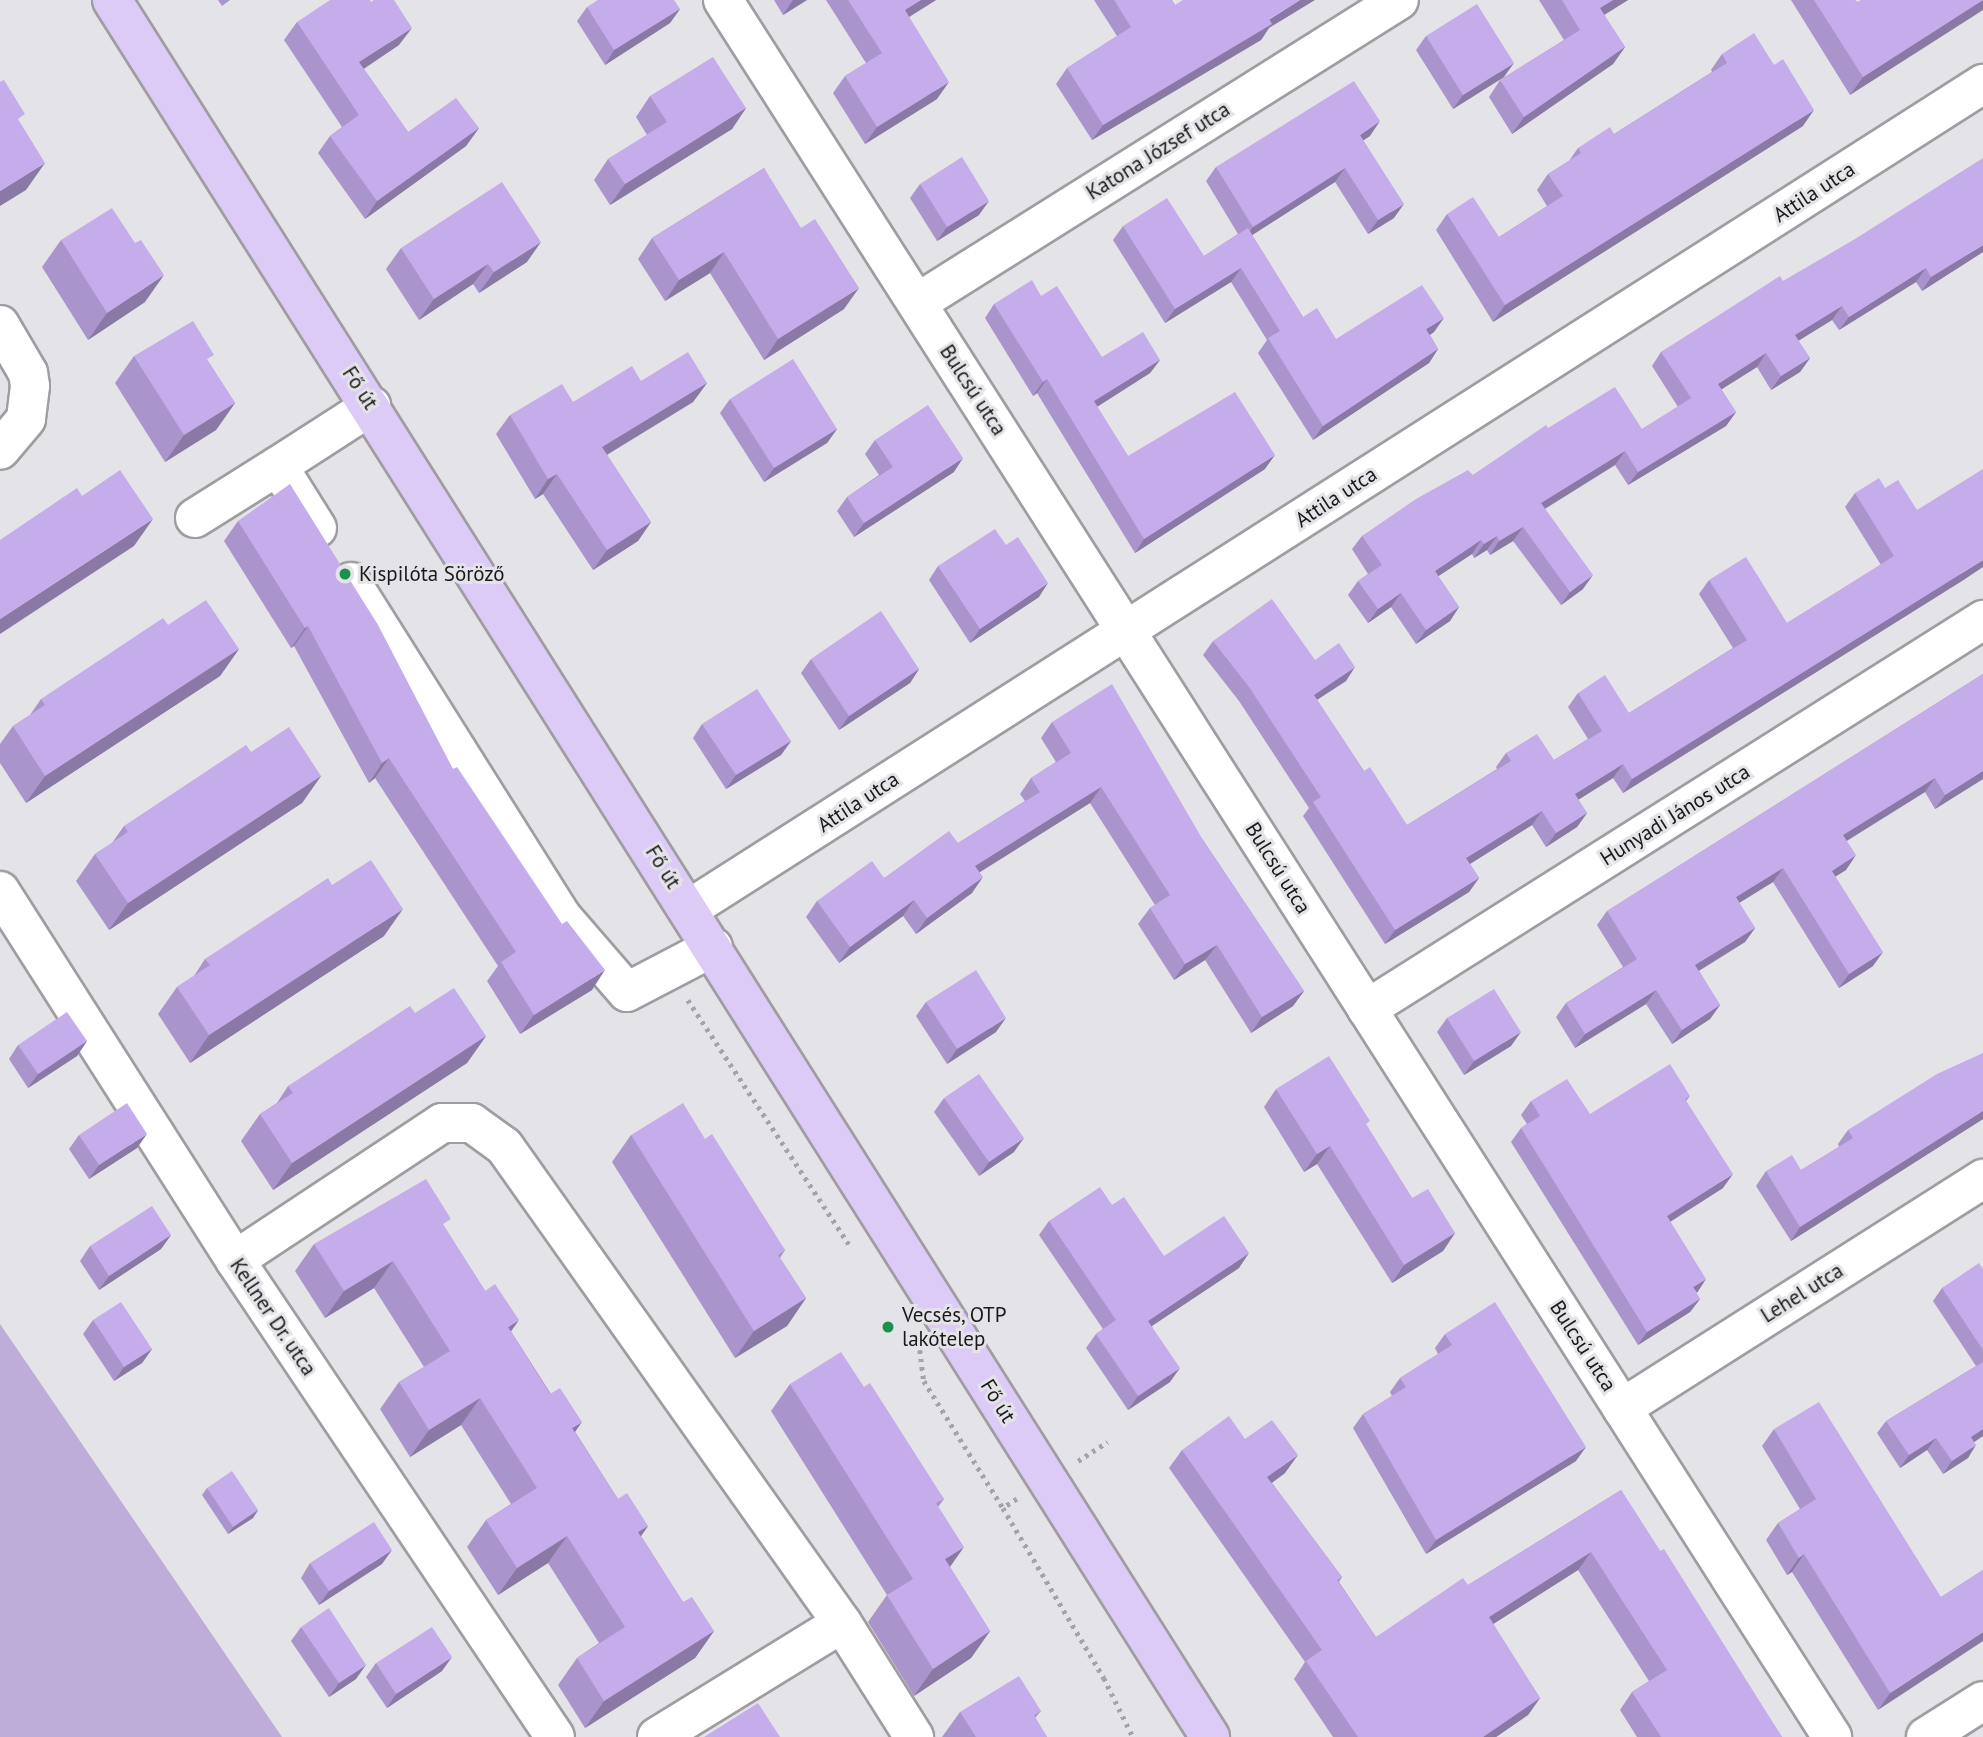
<!DOCTYPE html>
<meta charset="utf-8">
<style>
body{margin:0}
#map{position:relative;width:1983px;height:1737px;overflow:hidden;background:#e4e3e7;font-family:"PT Sans",sans-serif}
div>[style]{position:absolute}
.green>*{inset:0;background:#bdadd8}
.path>*{height:4.5px;margin-top:-2.25px;transform-origin:0;background:repeating-linear-gradient(90deg,#a4a3a7 0 3.5px,transparent 0 8.5px)}
.roads{filter:drop-shadow(2px 0 #9f9da1) drop-shadow(-2px 0 #9f9da1) drop-shadow(0 2px #9f9da1) drop-shadow(0 -2px #9f9da1)}
.minor>*{height:38px;margin:-19px;padding:0 19px;transform-origin:19px;border-radius:19px;background:#fff}
.major>*{height:38px;margin:-19px;padding:0 19px;transform-origin:19px;border-radius:19px;background:#dccbf6}
.wall>*{inset:0;background:#a995cb}
.shaded-wall>*{inset:0;background:#8a79a5}
.building>*{inset:0;background:#c5adec}
.dots>*{width:19px;height:19px;translate:-50% -50%;box-sizing:border-box;border:4px solid #e4e3e7;border-radius:50%}
span{translate:-50% -50%;white-space:nowrap;text-align:center;line-height:1.15;-webkit-text-stroke:6px #e4e3e7;paint-order:stroke}
.street-label{font-size:21px;color:#19181a}
.poi-label{font-size:21px;color:#19181a}
.left{translate:0 -50%;text-align:left}
</style>
<div id="map">
<div class="green">
<i style="clip-path:polygon(0 1324px,282px 1737px,0 1737px)"></i>
</div>
<div class="path">
<i style="left:688px;top:1000px;width:296px;rotate:56.6deg"></i>
<i style="left:920px;top:1350px;width:31px;rotate:83deg"></i>
<i style="left:924px;top:1381px;width:150px;rotate:58.1deg"></i>
<i style="left:1078px;top:1461px;width:35px;rotate:-33deg"></i>
<i style="left:1017px;top:1499px;width:17px;rotate:147deg"></i>
<i style="left:1003px;top:1508px;width:198px;rotate:59.3deg"></i>
<i style="left:1104px;top:1678px;width:66px;rotate:63.8deg"></i>
</div>
<div class="roads">
<div class="minor">
<i style="left:723px;top:0;width:2061px;rotate:57.44deg"></i>
<i style="left:917px;top:303px;width:569px;rotate:-32.15deg"></i>
<i style="left:0;top:325px;width:56px;rotate:59.7deg"></i>
<i style="left:28px;top:373px;width:13px;rotate:81deg"></i>
<i style="left:30px;top:386px;width:33px;rotate:97deg"></i>
<i style="left:26px;top:419px;width:40px;rotate:130deg"></i>
<i style="left:195px;top:518px;width:98px;rotate:-32.1deg"></i>
<i style="left:317px;top:528px;width:73px;rotate:-122.2deg"></i>
<i style="left:278px;top:466px;width:111px;rotate:-32.8deg"></i>
<i style="left:351px;top:582px;width:396px;rotate:57.8deg"></i>
<i style="left:562px;top:917px;width:99px;rotate:49.1deg"></i>
<i style="left:627px;top:992px;width:97px;rotate:-27.6deg"></i>
<i style="left:0;top:891px;width:437px;rotate:57.5deg"></i>
<i style="left:235px;top:1260px;width:574px;rotate:56.14deg"></i>
<i style="left:689px;top:909px;width:1535px;rotate:-32.52deg"></i>
<i style="left:1367px;top:1009px;width:729px;rotate:-32.27deg"></i>
<i style="left:235px;top:1260px;width:248px;rotate:-33.5deg"></i>
<i style="left:442px;top:1123px;width:30px"></i>
<i style="left:472px;top:1123px;width:39px;rotate:36deg"></i>
<i style="left:504px;top:1146px;width:585px;rotate:54.68deg"></i>
<i style="left:842px;top:1623px;width:135px;rotate:57.7deg"></i>
<i style="left:1622px;top:1408px;width:428px;rotate:-32.4deg"></i>
<i style="left:657px;top:1737px;width:217px;rotate:-31.6deg"></i>
<i style="left:1926px;top:1737px;width:67px;rotate:-32.3deg"></i>
</div>
<div class="major">
<i style="left:112px;top:0;width:2055px;rotate:57.7deg"></i>
</div>
</div>
<div class="wall">
<i style="clip-path:polygon(218px 0,230px 0,222px 6px)"></i>
<i style="clip-path:polygon(774px 0,807px 0,783px 15px)"></i>
<i style="clip-path:polygon(826px 0,936px 0,909px 17px,937px 99px,865px 144px,833px 93px,845px 76px,866px 63px)"></i>
<i style="clip-path:polygon(1094px 0,1172px 0,1175px 5px,1269px 28px,1261px 40px,1092px 140px,1056px 84px,1067px 68px,1117px 36px)"></i>
<i style="clip-path:polygon(1539px 0,1628px 0,1604px 15px,1625px 47px,1613px 64px,1512px 134px,1489px 97px,1500px 80px,1564px 40px)"></i>
<i style="clip-path:polygon(1791px 0,1855px 0,1857px 2px,1983px 0,1850px 95px)"></i>
<i style="clip-path:polygon(587px 7px,680px 9px,670px 23px,605px 65px,577px 21px)"></i>
<i style="clip-path:polygon(297px 22px,399px 45px,364px 69px,408px 132px,479px 128px,466px 146px,365px 219px,318px 153px,330px 136px,342px 127px,284px 40px)"></i>
<i style="clip-path:polygon(1426px 36px,1504px 77px,1453px 109px,1416px 50px)"></i>
<i style="clip-path:polygon(1722px 54px,1803px 126px,1493px 322px,1436px 230px,1447px 214px,1499px 237px,1547px 206px,1537px 190px,1548px 174px,1569px 161px,1578px 148px,1614px 134px,1712px 72px,1711px 70px)"></i>
<i style="clip-path:polygon(650px 96px,746px 108px,732px 129px,610px 205px,594px 180px,608px 159px,647px 135px,636px 117px)"></i>
<i style="clip-path:polygon(1370px 136px,1363px 140px,1394px 218px,1368px 234px,1335px 182px,1252px 235px,1303px 317px,1336px 339px,1434px 332px,1430px 335px,1438px 349px,1429px 363px,1313px 440px,1258px 353px,1267px 340px,1231px 282px,1165px 323px,1113px 240px,1123px 226px,1204px 256px,1238px 234px,1206px 181px,1216px 167px)"></i>
<i style="clip-path:polygon(764px 168px,844px 309px,764px 360px,710px 273px,665px 301px,638px 259px,652px 238px)"></i>
<i style="clip-path:polygon(920px 184px,979px 215px,937px 241px,910px 198px)"></i>
<i style="clip-path:polygon(61px 240px,145px 302px,88px 340px,42px 267px)"></i>
<i style="clip-path:polygon(401px 248px,527px 262px,479px 293px,473px 284px,419px 320px,386px 269px)"></i>
<i style="clip-path:polygon(1983px 252px,1922px 291px,1916px 282px,1839px 330px,1832px 320px,1798px 341px,1810px 358px,1800px 372px,1771px 390px,1757px 367px,1721px 389px,1736px 412px,1726px 426px,1628px 485px,1615px 465px,1545px 509px,1583px 589px,1561px 605px,1513px 541px,1490px 555px,1487px 550px,1474px 558px,1472px 554px,1438px 576px,1459px 607px,1450px 621px,1416px 644px,1391px 607px,1368px 623px,1348px 595px,1358px 581px,1368px 574px,1352px 549px,1362px 536px,1473px 475px,1548px 428px,1642px 429px,1678px 407px,1652px 366px,1661px 352px,1783px 281px)"></i>
<i style="clip-path:polygon(1041px 296px,1102px 357px,1160px 360px,1150px 373px,1097px 407px,1128px 456px,1265px 469px,1135px 553px,1037px 393px,1033px 396px,985px 318px,994px 304px)"></i>
<i style="clip-path:polygon(134px 356px,209px 363px,235px 403px,216px 430px,165px 462px,115px 383px)"></i>
<i style="clip-path:polygon(641px 381px,707px 383px,693px 402px,607px 455px,651px 522px,638px 541px,593px 570px,543px 494px,535px 499px,496px 434px,510px 415px,573px 402px)"></i>
<i style="clip-path:polygon(730px 399px,837px 429px,827px 443px,764px 482px,720px 413px)"></i>
<i style="clip-path:polygon(875px 440px,954px 472px,854px 537px,837px 511px,847px 497px,879px 475px,865px 454px)"></i>
<i style="clip-path:polygon(1885px 488px,1917px 510px,1965px 579px,1623px 793px,1613px 778px,1578px 800px,1587px 813px,1577px 827px,1546px 847px,1532px 825px,1470px 864px,1479px 878px,1469px 892px,1385px 944px,1303px 816px,1309px 808px,1239px 701px,1203px 655px,1213px 641px,1315px 660px,1346px 681px,1317px 700px,1364px 771px,1407px 825px,1497px 769px,1496px 767px,1506px 753px,1554px 760px,1588px 739px,1568px 707px,1578px 693px,1629px 713px,1733px 648px,1699px 594px,1709px 580px,1787px 623px,1881px 565px,1845px 507px,1855px 493px)"></i>
<i style="clip-path:polygon(238px 521px,453px 769px,592px 990px,520px 1034px,487px 981px,498px 966px,375px 778px,369px 783px,294px 646px,291px 648px,224px 541px)"></i>
<i style="clip-path:polygon(1006px 545px,1039px 597px,970px 643px,929px 580px,938px 566px)"></i>
<i style="clip-path:polygon(239px 649px,220px 676px,26px 803px,0 763px,0 744px,13px 726px,30px 715px,41px 699px)"></i>
<i style="clip-path:polygon(811px 659px,919px 669px,910px 683px,839px 730px,801px 673px)"></i>
<i style="clip-path:polygon(1983px 674px,1983px 779px,1935px 809px,1925px 792px,1847px 841px,1846px 870px,1835px 876px,1873px 966px,1839px 988px,1773px 882px,1739px 903px,1755px 928px,1745px 942px,1699px 971px,1720px 1005px,1710px 1019px,1672px 1044px,1646px 1004px,1575px 1048px,1556px 1017px,1566px 1003px,1623px 967px,1597px 925px,1607px 911px)"></i>
<i style="clip-path:polygon(1052px 722px,1203px 840px,1304px 991px,1293px 1006px,1251px 1033px,1205px 960px,1174px 980px,1138px 924px,1150px 908px,1155px 905px,1090px 803px,980px 872px,972px 893px,916px 934px,903px 916px,839px 963px,806px 917px,817px 901px,884px 878px,958px 843px,1025px 801px,1020px 794px,1031px 778px,1056px 762px,1041px 738px)"></i>
<i style="clip-path:polygon(702px 724px,791px 741px,781px 755px,726px 789px,693px 738px)"></i>
<i style="clip-path:polygon(251px 752px,321px 776px,302px 803px,109px 930px,76px 881px,95px 854px,112px 843px,124px 826px)"></i>
<i style="clip-path:polygon(332px 885px,384px 936px,190px 1063px,158px 1014px,177px 987px,194px 976px,205px 959px)"></i>
<i style="clip-path:polygon(926px 1002px,996px 1032px,947px 1064px,916px 1016px)"></i>
<i style="clip-path:polygon(1447px 1018px,1511px 1046px,1464px 1075px,1437px 1032px)"></i>
<i style="clip-path:polygon(486px 1036px,467px 1063px,273px 1190px,241px 1141px,260px 1114px,277px 1103px,288px 1086px)"></i>
<i style="clip-path:polygon(87px 1041px,77px 1056px,28px 1088px,9px 1059px,18px 1045px)"></i>
<i style="clip-path:polygon(1983px 1053px,1983px 1119px,1791px 1241px,1756px 1186px,1766px 1171px,1801px 1170px,1839px 1147px,1838px 1144px,1848px 1130px)"></i>
<i style="clip-path:polygon(1276px 1089px,1367px 1126px,1412px 1198px,1455px 1233px,1443px 1251px,1392px 1283px,1317px 1164px,1304px 1172px,1264px 1107px)"></i>
<i style="clip-path:polygon(1690px 1096px,1686px 1101px,1723px 1188px,1670px 1222px,1696px 1293px,1700px 1299px,1690px 1312px,1638px 1345px,1511px 1142px,1521px 1128px,1527px 1124px,1521px 1115px,1531px 1101px,1590px 1114px)"></i>
<i style="clip-path:polygon(944px 1098px,1014px 1152px,979px 1176px,934px 1112px)"></i>
<i style="clip-path:polygon(79px 1135px,137px 1148px,89px 1179px,69px 1149px)"></i>
<i style="clip-path:polygon(631px 1135px,705px 1139px,785px 1250px,780px 1258px,806px 1298px,787px 1326px,735px 1358px,612px 1162px)"></i>
<i style="clip-path:polygon(1112px 1205px,1164px 1256px,1239px 1268px,1152px 1326px,1170px 1382px,1128px 1410px,1086px 1348px,1096px 1334px,1103px 1329px,1039px 1235px,1049px 1221px)"></i>
<i style="clip-path:polygon(445px 1228px,618px 1499px,648px 1526px,641px 1536px,683px 1602px,714px 1631px,695px 1658px,585px 1728px,558px 1685px,577px 1658px,599px 1643px,548px 1563px,498px 1595px,467px 1547px,486px 1520px,511px 1504px,461px 1425px,410px 1457px,380px 1409px,399px 1382px,424px 1367px,374px 1288px,325px 1318px,295px 1271px,314px 1244px)"></i>
<i style="clip-path:polygon(171px 1235px,161px 1249px,99px 1290px,80px 1261px,90px 1246px)"></i>
<i style="clip-path:polygon(1983px 1269px,1983px 1436px,1974px 1442px,1968px 1458px,1943px 1474px,1927px 1450px,1900px 1468px,1877px 1433px,1886px 1421px,1976px 1366px,1933px 1301px,1942px 1288px)"></i>
<i style="clip-path:polygon(93px 1320px,152px 1349px,142px 1363px,114px 1381px,83px 1334px)"></i>
<i style="clip-path:polygon(1445px 1334px,1576px 1461px,1426px 1554px,1353px 1428px,1363px 1414px,1392px 1396px,1390px 1392px,1400px 1378px,1438px 1354px,1435px 1348px)"></i>
<i style="clip-path:polygon(790px 1384px,864px 1387px,944px 1499px,938px 1507px,950px 1567px,990px 1631px,971px 1658px,914px 1696px,868px 1622px,887px 1595px,771px 1411px)"></i>
<i style="clip-path:polygon(1774px 1429px,1941px 1597px,1983px 1570px,1878px 1710px,1792px 1572px,1787px 1575px,1766px 1540px,1778px 1523px,1800px 1509px,1762px 1446px)"></i>
<i style="clip-path:polygon(1245px 1439px,1285px 1473px,1272px 1483px,1342px 1577px,1339px 1582px,1376px 1637px,1468px 1585px,1621px 1490px,1660px 1551px,1782px 1737px,1637px 1737px,1620px 1710px,1632px 1692px,1649px 1681px,1578px 1570px,1493px 1624px,1540px 1698px,1528px 1715px,1496px 1737px,1333px 1737px,1294px 1679px,1305px 1662px,1169px 1468px,1182px 1450px)"></i>
<i style="clip-path:polygon(207px 1488px,258px 1510px,253px 1518px,228px 1534px,202px 1495px)"></i>
<i style="clip-path:polygon(310px 1563px,382px 1564px,319px 1605px,301px 1578px)"></i>
<i style="clip-path:polygon(301px 1627px,356px 1679px,329px 1697px,291px 1641px)"></i>
<i style="clip-path:polygon(376px 1663px,442px 1671px,387px 1708px,366px 1677px)"></i>
<i style="clip-path:polygon(1041px 1711px,1035px 1718px,1047px 1737px,942px 1737px,960px 1712px)"></i>
</div>
<div class="shaded-wall">
<i style="clip-path:polygon(793px 0,807px 0,783px 15px)"></i>
<i style="clip-path:polygon(921px 0,936px 0,893px 27px,905px 10px)"></i>
<i style="clip-path:polygon(1300px 0,1315px 0,1269px 28px,1261px 40px,1092px 140px,1103px 125px)"></i>
<i style="clip-path:polygon(1613px 0,1628px 0,1588px 25px,1600px 8px)"></i>
<i style="clip-path:polygon(1983px 0,1983px 10px,1850px 95px,1863px 77px)"></i>
<i style="clip-path:polygon(680px 9px,670px 23px,605px 65px,614px 50px)"></i>
<i style="clip-path:polygon(412px 28px,399px 45px,346px 80px,359px 62px)"></i>
<i style="clip-path:polygon(1625px 47px,1613px 64px,1512px 134px,1524px 117px)"></i>
<i style="clip-path:polygon(1514px 63px,1504px 77px,1453px 109px,1463px 95px)"></i>
<i style="clip-path:polygon(949px 82px,937px 99px,865px 144px,877px 127px)"></i>
<i style="clip-path:polygon(746px 108px,732px 129px,610px 205px,625px 184px)"></i>
<i style="clip-path:polygon(1814px 110px,1803px 126px,1493px 322px,1505px 305px)"></i>
<i style="clip-path:polygon(1380px 121px,1370px 136px,1350px 149px,1360px 135px)"></i>
<i style="clip-path:polygon(479px 128px,466px 146px,365px 219px,377px 201px)"></i>
<i style="clip-path:polygon(45px 163px,26px 190px,0 206px,0 191px)"></i>
<i style="clip-path:polygon(1345px 168px,1335px 182px,1243px 241px,1253px 227px)"></i>
<i style="clip-path:polygon(989px 201px,979px 215px,937px 241px,947px 227px)"></i>
<i style="clip-path:polygon(1404px 204px,1394px 218px,1368px 234px,1378px 220px)"></i>
<i style="clip-path:polygon(541px 242px,527px 262px,479px 293px,494px 272px)"></i>
<i style="clip-path:polygon(1983px 245px,1983px 252px,1922px 291px,1931px 277px)"></i>
<i style="clip-path:polygon(724px 252px,710px 273px,665px 301px,679px 280px)"></i>
<i style="clip-path:polygon(488px 264px,473px 284px,419px 320px,434px 299px)"></i>
<i style="clip-path:polygon(1241px 268px,1231px 282px,1165px 323px,1175px 309px)"></i>
<i style="clip-path:polygon(1926px 268px,1916px 282px,1839px 330px,1849px 317px)"></i>
<i style="clip-path:polygon(164px 275px,145px 302px,88px 340px,107px 313px)"></i>
<i style="clip-path:polygon(859px 288px,844px 309px,764px 360px,778px 339px)"></i>
<i style="clip-path:polygon(1842px 306px,1832px 320px,1785px 349px,1795px 335px)"></i>
<i style="clip-path:polygon(1444px 318px,1434px 332px,1416px 343px,1426px 329px)"></i>
<i style="clip-path:polygon(1438px 349px,1429px 363px,1313px 440px,1323px 426px)"></i>
<i style="clip-path:polygon(1766px 353px,1757px 367px,1708px 398px,1718px 384px)"></i>
<i style="clip-path:polygon(1810px 358px,1800px 372px,1771px 390px,1781px 376px)"></i>
<i style="clip-path:polygon(1160px 360px,1150px 373px,1084px 415px,1094px 401px)"></i>
<i style="clip-path:polygon(1047px 379px,1037px 393px,1033px 396px,1043px 382px)"></i>
<i style="clip-path:polygon(707px 383px,693px 402px,588px 466px,602px 447px)"></i>
<i style="clip-path:polygon(235px 403px,216px 430px,165px 462px,184px 435px)"></i>
<i style="clip-path:polygon(1736px 412px,1726px 426px,1628px 485px,1638px 472px)"></i>
<i style="clip-path:polygon(837px 429px,827px 443px,764px 482px,774px 468px)"></i>
<i style="clip-path:polygon(1625px 451px,1615px 465px,1531px 517px,1541px 503px)"></i>
<i style="clip-path:polygon(1275px 455px,1265px 469px,1135px 553px,1144px 539px)"></i>
<i style="clip-path:polygon(963px 458px,954px 472px,854px 537px,864px 523px)"></i>
<i style="clip-path:polygon(557px 474px,543px 494px,535px 499px,548px 479px)"></i>
<i style="clip-path:polygon(153px 519px,134px 546px,0 634px,0 619px)"></i>
<i style="clip-path:polygon(651px 522px,638px 541px,593px 570px,607px 550px)"></i>
<i style="clip-path:polygon(1523px 527px,1513px 541px,1490px 555px,1499px 541px)"></i>
<i style="clip-path:polygon(1497px 536px,1487px 550px,1474px 558px,1484px 544px)"></i>
<i style="clip-path:polygon(1481px 540px,1472px 554px,1425px 585px,1435px 571px)"></i>
<i style="clip-path:polygon(1983px 560px,1983px 567px,1965px 579px,1623px 793px,1632px 779px)"></i>
<i style="clip-path:polygon(1593px 575px,1583px 589px,1561px 605px,1570px 592px)"></i>
<i style="clip-path:polygon(1048px 583px,1039px 597px,970px 643px,980px 629px)"></i>
<i style="clip-path:polygon(1401px 593px,1391px 607px,1368px 623px,1378px 609px)"></i>
<i style="clip-path:polygon(1459px 607px,1450px 621px,1416px 644px,1426px 630px)"></i>
<i style="clip-path:polygon(308px 626px,294px 646px,291px 648px,305px 628px)"></i>
<i style="clip-path:polygon(239px 649px,220px 676px,26px 803px,45px 776px)"></i>
<i style="clip-path:polygon(1355px 667px,1346px 681px,1304px 708px,1314px 695px)"></i>
<i style="clip-path:polygon(919px 669px,910px 683px,839px 730px,849px 716px)"></i>
<i style="clip-path:polygon(791px 741px,781px 755px,726px 789px,736px 775px)"></i>
<i style="clip-path:polygon(389px 758px,375px 778px,369px 783px,382px 763px)"></i>
<i style="clip-path:polygon(1623px 764px,1613px 778px,1565px 808px,1575px 794px)"></i>
<i style="clip-path:polygon(1983px 771px,1983px 779px,1935px 809px,1945px 795px)"></i>
<i style="clip-path:polygon(321px 776px,302px 803px,109px 930px,128px 903px)"></i>
<i style="clip-path:polygon(1935px 778px,1925px 792px,1833px 849px,1843px 835px)"></i>
<i style="clip-path:polygon(1101px 787px,1090px 803px,964px 882px,975px 866px)"></i>
<i style="clip-path:polygon(1542px 811px,1532px 825px,1457px 872px,1466px 858px)"></i>
<i style="clip-path:polygon(1587px 813px,1577px 827px,1546px 847px,1556px 833px)"></i>
<i style="clip-path:polygon(1856px 855px,1846px 870px,1822px 885px,1832px 871px)"></i>
<i style="clip-path:polygon(1783px 868px,1773px 882px,1726px 911px,1736px 897px)"></i>
<i style="clip-path:polygon(983px 877px,972px 893px,916px 934px,927px 918px)"></i>
<i style="clip-path:polygon(1479px 878px,1469px 892px,1385px 944px,1395px 930px)"></i>
<i style="clip-path:polygon(914px 900px,903px 916px,839px 963px,850px 947px)"></i>
<i style="clip-path:polygon(403px 909px,384px 936px,190px 1063px,209px 1035px)"></i>
<i style="clip-path:polygon(1755px 928px,1745px 942px,1685px 979px,1695px 965px)"></i>
<i style="clip-path:polygon(1217px 945px,1205px 960px,1174px 980px,1185px 964px)"></i>
<i style="clip-path:polygon(1883px 952px,1873px 966px,1839px 988px,1849px 974px)"></i>
<i style="clip-path:polygon(605px 970px,592px 990px,520px 1034px,534px 1015px)"></i>
<i style="clip-path:polygon(1656px 990px,1646px 1004px,1575px 1048px,1585px 1034px)"></i>
<i style="clip-path:polygon(1304px 991px,1293px 1006px,1251px 1033px,1262px 1017px)"></i>
<i style="clip-path:polygon(1720px 1005px,1710px 1019px,1672px 1044px,1682px 1030px)"></i>
<i style="clip-path:polygon(1006px 1018px,996px 1032px,947px 1064px,957px 1049px)"></i>
<i style="clip-path:polygon(1521px 1032px,1511px 1046px,1464px 1075px,1474px 1061px)"></i>
<i style="clip-path:polygon(486px 1036px,467px 1063px,273px 1190px,292px 1163px)"></i>
<i style="clip-path:polygon(87px 1041px,77px 1056px,28px 1088px,38px 1074px)"></i>
<i style="clip-path:polygon(1983px 1111px,1983px 1119px,1791px 1241px,1800px 1227px)"></i>
<i style="clip-path:polygon(147px 1134px,137px 1148px,89px 1179px,99px 1165px)"></i>
<i style="clip-path:polygon(1024px 1138px,1014px 1152px,979px 1176px,989px 1162px)"></i>
<i style="clip-path:polygon(1330px 1146px,1317px 1164px,1304px 1172px,1317px 1154px)"></i>
<i style="clip-path:polygon(1733px 1174px,1723px 1188px,1657px 1230px,1667px 1216px)"></i>
<i style="clip-path:polygon(1455px 1233px,1443px 1251px,1392px 1283px,1404px 1265px)"></i>
<i style="clip-path:polygon(171px 1235px,161px 1249px,99px 1290px,109px 1276px)"></i>
<i style="clip-path:polygon(1249px 1253px,1239px 1268px,1138px 1335px,1148px 1321px)"></i>
<i style="clip-path:polygon(393px 1261px,374px 1288px,325px 1318px,344px 1291px)"></i>
<i style="clip-path:polygon(1706px 1279px,1697px 1293px,1693px 1287px)"></i>
<i style="clip-path:polygon(806px 1298px,787px 1326px,735px 1358px,754px 1331px)"></i>
<i style="clip-path:polygon(1700px 1299px,1690px 1312px,1638px 1345px,1647px 1332px)"></i>
<i style="clip-path:polygon(519px 1320px,500px 1347px,508px 1327px)"></i>
<i style="clip-path:polygon(152px 1349px,142px 1363px,114px 1381px,124px 1367px)"></i>
<i style="clip-path:polygon(1180px 1368px,1170px 1382px,1128px 1410px,1138px 1396px)"></i>
<i style="clip-path:polygon(480px 1398px,461px 1425px,410px 1457px,429px 1430px)"></i>
<i style="clip-path:polygon(582px 1422px,563px 1449px,572px 1428px)"></i>
<i style="clip-path:polygon(1983px 1429px,1983px 1436px,1962px 1450px,1971px 1437px)"></i>
<i style="clip-path:polygon(1936px 1438px,1927px 1450px,1900px 1468px,1909px 1455px)"></i>
<i style="clip-path:polygon(1976px 1445px,1968px 1458px,1943px 1474px,1952px 1461px)"></i>
<i style="clip-path:polygon(1586px 1447px,1576px 1461px,1426px 1554px,1436px 1540px)"></i>
<i style="clip-path:polygon(1298px 1455px,1285px 1473px,1255px 1495px,1267px 1477px)"></i>
<i style="clip-path:polygon(258px 1510px,253px 1518px,228px 1534px,233px 1527px)"></i>
<i style="clip-path:polygon(648px 1526px,629px 1553px,638px 1532px)"></i>
<i style="clip-path:polygon(567px 1536px,548px 1563px,498px 1595px,517px 1568px)"></i>
<i style="clip-path:polygon(964px 1547px,945px 1574px,945px 1559px)"></i>
<i style="clip-path:polygon(392px 1550px,382px 1564px,319px 1605px,329px 1591px)"></i>
<i style="clip-path:polygon(1591px 1552px,1578px 1570px,1476px 1635px,1489px 1617px)"></i>
<i style="clip-path:polygon(1804px 1554px,1792px 1572px,1787px 1575px,1799px 1558px)"></i>
<i style="clip-path:polygon(714px 1631px,695px 1658px,585px 1728px,604px 1701px)"></i>
<i style="clip-path:polygon(990px 1631px,971px 1658px,914px 1696px,933px 1669px)"></i>
<i style="clip-path:polygon(1983px 1632px,1983px 1641px,1878px 1710px,1890px 1693px)"></i>
<i style="clip-path:polygon(452px 1657px,442px 1671px,387px 1708px,396px 1694px)"></i>
<i style="clip-path:polygon(366px 1665px,356px 1679px,329px 1697px,339px 1683px)"></i>
<i style="clip-path:polygon(1540px 1698px,1528px 1715px,1496px 1737px,1483px 1737px)"></i>
</div>
<div class="building">
<i style="clip-path:polygon(330px 0,370px 0,371px 2px,374px 0,394px 0,412px 28px,359px 62px,408px 132px,456px 98px,479px 128px,377px 201px,330px 136px,359px 115px,297px 22px)"></i>
<i style="clip-path:polygon(598px 0,674px 0,680px 9px,614px 50px,587px 7px)"></i>
<i style="clip-path:polygon(848px 0,921px 0,905px 10px,949px 82px,877px 127px,845px 76px,882px 53px)"></i>
<i style="clip-path:polygon(1114px 0,1172px 0,1175px 5px,1183px 0,1300px 0,1269px 19px,1272px 24px,1103px 125px,1067px 68px,1131px 27px)"></i>
<i style="clip-path:polygon(1562px 0,1613px 0,1600px 8px,1625px 47px,1524px 117px,1500px 80px,1580px 30px)"></i>
<i style="clip-path:polygon(1814px 0,1855px 0,1857px 2px,1861px 0,1983px 0,1863px 77px)"></i>
<i style="clip-path:polygon(1477px 4px,1514px 63px,1463px 95px,1426px 36px)"></i>
<i style="clip-path:polygon(1754px 33px,1774px 65px,1783px 59px,1814px 110px,1505px 305px,1447px 214px,1473px 197px,1499px 237px,1563px 196px,1548px 174px,1581px 153px,1578px 148px,1610px 127px,1614px 134px,1727px 63px,1722px 54px)"></i>
<i style="clip-path:polygon(713px 57px,746px 108px,625px 184px,608px 159px,667px 122px,650px 96px)"></i>
<i style="clip-path:polygon(4px 80px,25px 114px,18px 119px,45px 163px,0 191px,0 82px)"></i>
<i style="clip-path:polygon(1354px 81px,1380px 121px,1360px 135px,1404px 204px,1378px 220px,1345px 168px,1253px 227px,1216px 167px)"></i>
<i style="clip-path:polygon(962px 157px,989px 201px,947px 227px,920px 184px)"></i>
<i style="clip-path:polygon(1983px 158px,1983px 245px,1931px 277px,1926px 268px,1849px 317px,1842px 306px,1795px 335px,1810px 358px,1781px 376px,1766px 353px,1718px 384px,1736px 412px,1638px 472px,1625px 451px,1541px 503px,1593px 575px,1570px 592px,1523px 527px,1499px 541px,1497px 536px,1484px 544px,1481px 540px,1435px 571px,1459px 607px,1426px 630px,1401px 593px,1378px 609px,1358px 581px,1382px 565px,1362px 536px,1416px 499px,1468px 470px,1473px 475px,1546px 425px,1548px 428px,1615px 387px,1642px 429px,1691px 398px,1661px 352px,1780px 276px,1783px 281px,1855px 239px)"></i>
<i style="clip-path:polygon(764px 168px,801px 228px,815px 219px,859px 288px,778px 339px,724px 252px,679px 280px,652px 238px)"></i>
<i style="clip-path:polygon(502px 182px,541px 242px,494px 272px,488px 264px,434px 299px,401px 248px)"></i>
<i style="clip-path:polygon(1167px 198px,1204px 256px,1248px 228px,1303px 317px,1317px 308px,1336px 339px,1422px 285px,1444px 318px,1426px 329px,1438px 349px,1323px 426px,1268px 338px,1280px 331px,1241px 268px,1175px 309px,1123px 226px)"></i>
<i style="clip-path:polygon(112px 208px,135px 243px,141px 240px,164px 275px,107px 313px,61px 240px)"></i>
<i style="clip-path:polygon(1032px 280px,1041px 296px,1057px 286px,1102px 357px,1143px 332px,1160px 360px,1094px 401px,1128px 456px,1235px 392px,1275px 455px,1144px 539px,1047px 379px,1043px 382px,994px 304px)"></i>
<i style="clip-path:polygon(193px 321px,214px 355px,207px 359px,235px 403px,184px 435px,134px 356px)"></i>
<i style="clip-path:polygon(688px 352px,707px 383px,602px 447px,651px 522px,607px 550px,557px 474px,548px 479px,510px 415px,562px 384px,573px 402px,632px 366px,641px 381px)"></i>
<i style="clip-path:polygon(793px 359px,837px 429px,774px 468px,730px 399px)"></i>
<i style="clip-path:polygon(928px 405px,963px 458px,864px 523px,847px 497px,893px 467px,875px 440px)"></i>
<i style="clip-path:polygon(1983px 469px,1983px 560px,1632px 779px,1623px 764px,1575px 794px,1587px 813px,1556px 833px,1542px 811px,1466px 858px,1479px 878px,1395px 930px,1313px 802px,1321px 797px,1249px 687px,1213px 641px,1272px 599px,1315px 660px,1339px 643px,1355px 667px,1314px 695px,1364px 771px,1370px 767px,1407px 825px,1511px 761px,1506px 753px,1537px 734px,1554px 760px,1602px 731px,1578px 693px,1605px 675px,1629px 713px,1747px 640px,1709px 580px,1746px 557px,1787px 623px,1894px 556px,1855px 493px,1879px 478px,1885px 488px,1898px 480px,1917px 510px)"></i>
<i style="clip-path:polygon(120px 470px,153px 519px,0 619px,0 540px,77px 488px,82px 496px)"></i>
<i style="clip-path:polygon(290px 484px,378px 625px,453px 769px,457px 767px,562px 924px,567px 921px,605px 970px,534px 1015px,501px 962px,516px 952px,389px 758px,382px 763px,308px 626px,305px 628px,238px 521px)"></i>
<i style="clip-path:polygon(995px 529px,1006px 545px,1018px 537px,1048px 583px,980px 629px,938px 566px)"></i>
<i style="clip-path:polygon(206px 600px,239px 649px,45px 776px,13px 726px,45px 705px,41px 699px,163px 618px,168px 625px)"></i>
<i style="clip-path:polygon(881px 611px,919px 669px,849px 716px,811px 659px)"></i>
<i style="clip-path:polygon(1983px 674px,1983px 771px,1945px 795px,1935px 778px,1843px 835px,1856px 855px,1832px 871px,1883px 952px,1849px 974px,1783px 868px,1736px 897px,1755px 928px,1695px 965px,1720px 1005px,1682px 1030px,1656px 990px,1585px 1034px,1566px 1003px,1637px 959px,1607px 911px)"></i>
<i style="clip-path:polygon(1112px 684px,1203px 840px,1304px 991px,1262px 1017px,1217px 945px,1185px 964px,1150px 908px,1170px 895px,1101px 787px,975px 866px,983px 877px,927px 918px,914px 900px,850px 947px,817px 901px,872px 861px,884px 878px,949px 831px,958px 843px,1040px 792px,1031px 778px,1071px 753px,1052px 722px)"></i>
<i style="clip-path:polygon(757px 689px,791px 741px,736px 775px,702px 724px)"></i>
<i style="clip-path:polygon(289px 727px,321px 776px,128px 903px,95px 854px,128px 832px,124px 826px,246px 745px,251px 752px)"></i>
<i style="clip-path:polygon(371px 860px,403px 909px,209px 1035px,177px 987px,210px 965px,205px 959px,328px 878px,332px 885px)"></i>
<i style="clip-path:polygon(976px 970px,1006px 1018px,957px 1049px,926px 1002px)"></i>
<i style="clip-path:polygon(454px 988px,486px 1036px,292px 1163px,260px 1114px,293px 1093px,288px 1086px,410px 1006px,415px 1013px)"></i>
<i style="clip-path:polygon(1494px 989px,1521px 1032px,1474px 1061px,1447px 1018px)"></i>
<i style="clip-path:polygon(67px 1012px,87px 1041px,38px 1074px,18px 1045px)"></i>
<i style="clip-path:polygon(1983px 1053px,1983px 1111px,1800px 1227px,1766px 1171px,1792px 1155px,1801px 1170px,1853px 1138px,1848px 1130px,1937px 1074px)"></i>
<i style="clip-path:polygon(1329px 1056px,1370px 1121px,1366px 1124px,1412px 1198px,1428px 1189px,1455px 1233px,1404px 1265px,1330px 1146px,1317px 1154px,1276px 1089px)"></i>
<i style="clip-path:polygon(1670px 1064px,1690px 1096px,1685px 1099px,1733px 1174px,1667px 1216px,1706px 1279px,1693px 1287px,1700px 1299px,1647px 1332px,1521px 1128px,1540px 1116px,1531px 1101px,1567px 1079px,1590px 1114px)"></i>
<i style="clip-path:polygon(979px 1074px,1024px 1138px,989px 1162px,944px 1098px)"></i>
<i style="clip-path:polygon(127px 1103px,147px 1134px,99px 1165px,79px 1135px)"></i>
<i style="clip-path:polygon(683px 1103px,705px 1139px,712px 1134px,785px 1250px,778px 1255px,806px 1298px,754px 1331px,631px 1135px)"></i>
<i style="clip-path:polygon(426px 1179px,451px 1219px,443px 1224px,485px 1291px,495px 1284px,519px 1320px,508px 1327px,550px 1394px,560px 1388px,582px 1422px,572px 1428px,618px 1499px,627px 1493px,648px 1526px,638px 1532px,683px 1602px,692px 1597px,714px 1631px,604px 1701px,577px 1658px,625px 1627px,567px 1536px,517px 1568px,486px 1520px,537px 1488px,480px 1398px,429px 1430px,399px 1382px,450px 1351px,393px 1261px,344px 1291px,314px 1244px)"></i>
<i style="clip-path:polygon(1100px 1187px,1112px 1205px,1124px 1197px,1164px 1256px,1224px 1216px,1249px 1253px,1148px 1321px,1180px 1368px,1138px 1396px,1096px 1334px,1116px 1320px,1049px 1221px)"></i>
<i style="clip-path:polygon(152px 1206px,171px 1235px,109px 1276px,90px 1246px)"></i>
<i style="clip-path:polygon(1979px 1263px,1983px 1269px,1983px 1350px,1942px 1288px)"></i>
<i style="clip-path:polygon(121px 1302px,152px 1349px,124px 1367px,93px 1320px)"></i>
<i style="clip-path:polygon(1495px 1302px,1586px 1447px,1436px 1540px,1363px 1414px,1406px 1387px,1400px 1378px,1452px 1345px,1445px 1334px)"></i>
<i style="clip-path:polygon(841px 1352px,864px 1387px,870px 1383px,944px 1499px,936px 1503px,964px 1547px,945px 1559px,990px 1631px,933px 1669px,887px 1595px,913px 1579px,790px 1384px)"></i>
<i style="clip-path:polygon(1983px 1362px,1983px 1429px,1971px 1437px,1976px 1445px,1952px 1461px,1936px 1438px,1909px 1455px,1886px 1421px)"></i>
<i style="clip-path:polygon(1819px 1402px,1941px 1597px,1983px 1570px,1983px 1632px,1890px 1693px,1804px 1554px,1799px 1558px,1778px 1523px,1816px 1499px,1774px 1429px)"></i>
<i style="clip-path:polygon(1229px 1416px,1245px 1439px,1272px 1420px,1298px 1455px,1267px 1477px,1342px 1577px,1337px 1580px,1376px 1637px,1463px 1578px,1468px 1585px,1621px 1490px,1660px 1551px,1664px 1549px,1782px 1737px,1661px 1737px,1632px 1692px,1667px 1670px,1591px 1552px,1489px 1617px,1540px 1698px,1483px 1737px,1358px 1737px,1306px 1661px,1322px 1650px,1182px 1450px)"></i>
<i style="clip-path:polygon(232px 1471px,258px 1510px,233px 1527px,207px 1488px)"></i>
<i style="clip-path:polygon(374px 1522px,392px 1550px,329px 1591px,310px 1563px)"></i>
<i style="clip-path:polygon(329px 1608px,366px 1665px,339px 1683px,301px 1627px)"></i>
<i style="clip-path:polygon(432px 1627px,452px 1657px,396px 1694px,376px 1663px)"></i>
<i style="clip-path:polygon(1019px 1676px,1041px 1711px,1034px 1715px,1047px 1737px,976px 1737px,960px 1712px)"></i>
<i style="clip-path:polygon(758px 1703px,780px 1737px,704px 1737px)"></i>
</div>
<div class="dots">
<i style="left:345px;top:574px;background:#1b914c"></i>
<i style="left:888px;top:1327px;background:#1b914c"></i>
</div>
<div class="street-label">
<span style="left:1158px;top:151px;rotate:-32deg">Katona József utca</span>
<span style="left:1814px;top:192px;rotate:-33deg">Attila utca</span>
<span style="left:360px;top:388px;rotate:57deg">Fő út</span>
<span style="left:973px;top:390px;rotate:57deg">Bulcsú utca</span>
<span style="left:1336px;top:497px;rotate:-33deg">Attila utca</span>
<span style="left:858px;top:802px;rotate:-33deg">Attila utca</span>
<span style="left:1675px;top:815px;rotate:-32deg">Hunyadi János utca</span>
<span style="left:663px;top:867px;rotate:58deg">Fő út</span>
<span style="left:1278px;top:868px;rotate:58deg">Bulcsú utca</span>
<span style="left:1802px;top:1293px;rotate:-32deg">Lehel utca</span>
<span style="left:273px;top:1317px;rotate:56deg">Kellner Dr. utca</span>
<span style="left:1583px;top:1346px;rotate:57deg">Bulcsú utca</span>
<span style="left:998px;top:1401px;rotate:58deg">Fő út</span>
</div>
<div class="poi-label">
<span class="left" style="left:359px;top:574px">Kispilóta Söröző</span>
<span class="left" style="left:902px;top:1327px">Vecsés, OTP<br>lakótelep</span>
</div>
</div>
